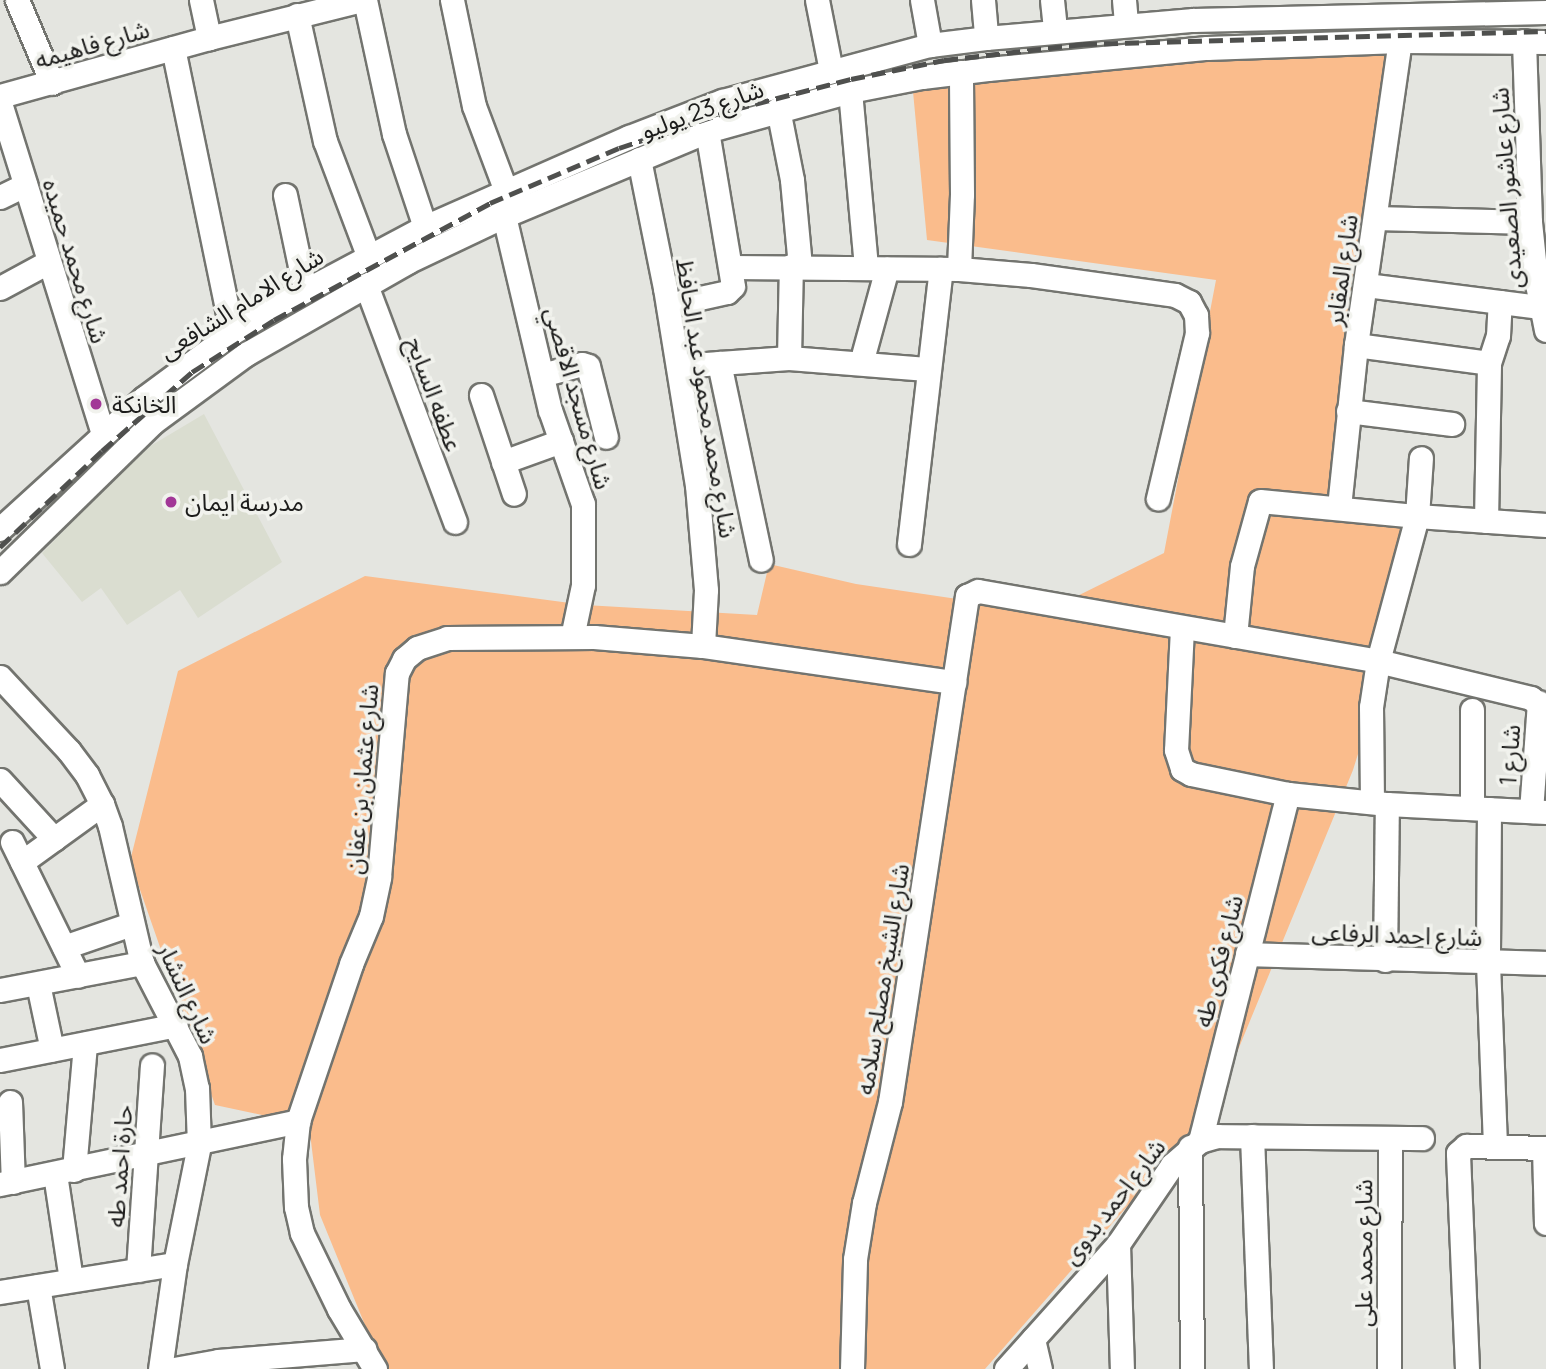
<!DOCTYPE html>
<meta charset="utf-8">
<style>
body{margin:0}
#map{position:relative;width:1546px;height:1369px;overflow:hidden;background:#e4e5e0;font-family:Manrope,"Noto Sans Arabic",sans-serif}
div>[style]{position:absolute}
.built>*{inset:0;background:#daddd0}
.green>*{inset:0;background:#fabc8c}
.roads{filter:drop-shadow(2px 0 #73746f) drop-shadow(-2px 0 #73746f) drop-shadow(0 2px #73746f) drop-shadow(0 -2px #73746f)}
.minor>*{height:23px;margin:-11.5px;padding:0 11.5px;transform-origin:11.5px;border-radius:11.5px;background:#fff}
.rail>*{height:5px;margin-top:-2.5px;transform-origin:0;background:repeating-linear-gradient(90deg,#4f504e 0 14px,transparent 0 21px)}
.dots>*{width:19px;height:19px;translate:-50% -50%;box-sizing:border-box;border:4px solid #f1f2ed;border-radius:50%}
span{translate:-50% -50%;white-space:nowrap;text-align:center;line-height:1.15;-webkit-text-stroke:7px #f1f2ed;paint-order:stroke}
.street-label{font-size:24px;color:#1c1c1b}
.poi-label{font-size:24px;color:#1c1c1b}
.left{translate:0 -50%;text-align:left}
</style>
<div id="map">
<div class="built">
<i style="clip-path:polygon(204px 414px,282px 562px,198px 618px,180px 590px,127px 625px,101px 588px,82px 602px,42px 553px,142px 451px)"></i>
</div>
<div class="green">
<i style="clip-path:polygon(1390px 44px,1328px 509px,1430px 524px,1353px 770px,1215px 1106px,985px 1369px,383px 1369px,320px 1215px,309px 1125px,215px 1105px,130px 861px,178px 671px,365px 576px,585px 605px,757px 615px,769px 564px,856px 584px,1045px 612px,1164px 553px,1216px 280px,927px 240px,912px 81px)"></i>
</div>
<div class="roads">
<div class="minor">
<i style="left:17px;top:0;width:90px;rotate:67.1deg"></i>
<i style="left:201px;top:0;width:39px;rotate:78deg"></i>
<i style="left:365px;top:0;width:137px;rotate:77.8deg"></i>
<i style="left:394px;top:134px;width:98px;rotate:71.6deg"></i>
<i style="left:452px;top:0;width:108px;rotate:78.3deg"></i>
<i style="left:474px;top:106px;width:91px;rotate:69.4deg"></i>
<i style="left:817px;top:0;width:72px;rotate:78.8deg"></i>
<i style="left:922px;top:0;width:46px;rotate:79.9deg"></i>
<i style="left:983px;top:0;width:38px;rotate:85deg"></i>
<i style="left:1052px;top:0;width:31px;rotate:84deg"></i>
<i style="left:1124px;top:0;width:24px;rotate:85deg"></i>
<i style="left:297px;top:15px;width:129px;rotate:77.5deg"></i>
<i style="left:325px;top:141px;width:122px;rotate:69.3deg"></i>
<i style="left:1524px;top:41px;width:181px;rotate:88.1deg"></i>
<i style="left:1530px;top:222px;width:57px;rotate:84deg"></i>
<i style="left:1536px;top:279px;width:52px;rotate:78.9deg"></i>
<i style="left:173px;top:48px;width:291px;rotate:78.3deg"></i>
<i style="left:850px;top:91px;width:177px;rotate:84.8deg"></i>
<i style="left:0;top:96px;width:217px;rotate:-15.5deg"></i>
<i style="left:209px;top:38px;width:157px;rotate:-14deg"></i>
<i style="left:0;top:103px;width:347px;rotate:72.7deg"></i>
<i style="left:778px;top:109px;width:72px;rotate:78.8deg"></i>
<i style="left:792px;top:180px;width:86px;rotate:84.7deg"></i>
<i style="left:639px;top:159px;width:132px;rotate:78.6deg"></i>
<i style="left:665px;top:288px;width:200px;rotate:80.8deg"></i>
<i style="left:697px;top:485px;width:105px;rotate:85.1deg"></i>
<i style="left:706px;top:590px;width:56px;rotate:93.1deg"></i>
<i style="left:285px;top:195px;width:97px;rotate:78.1deg"></i>
<i style="left:0;top:197px;width:28px;rotate:-26deg"></i>
<i style="left:504px;top:216px;width:199px;rotate:76.7deg"></i>
<i style="left:550px;top:410px;width:100px;rotate:70.7deg"></i>
<i style="left:583px;top:504px;width:81px;rotate:90deg"></i>
<i style="left:583px;top:585px;width:53px;rotate:101.9deg"></i>
<i style="left:1375px;top:218px;width:155px;rotate:1.5deg"></i>
<i style="left:731px;top:267px;width:228px;rotate:0.5deg"></i>
<i style="left:959px;top:269px;width:72px;rotate:4.8deg"></i>
<i style="left:1031px;top:275px;width:145px;rotate:7.9deg"></i>
<i style="left:1175px;top:295px;width:16px;rotate:27deg"></i>
<i style="left:1189px;top:302px;width:15px;rotate:62deg"></i>
<i style="left:1196px;top:315px;width:18px;rotate:87deg"></i>
<i style="left:1197px;top:333px;width:170px;rotate:103.3deg"></i>
<i style="left:959px;top:269px;width:75px;rotate:-87.7deg"></i>
<i style="left:962px;top:194px;width:122px;rotate:-90.5deg"></i>
<i style="left:366px;top:285px;width:253px;rotate:69.4deg"></i>
<i style="left:1366px;top:285px;width:176px;rotate:7.2deg"></i>
<i style="left:0;top:288px;width:55px;rotate:-28.4deg"></i>
<i style="left:668px;top:305px;width:60px;rotate:-12.4deg"></i>
<i style="left:727px;top:292px;width:8px;rotate:-45deg"></i>
<i style="left:733px;top:286px;width:157px;rotate:-99.5deg"></i>
<i style="left:1356px;top:345px;width:134px;rotate:7.7deg"></i>
<i style="left:789px;top:358px;width:92px;rotate:-88.8deg"></i>
<i style="left:719px;top:363px;width:201px;rotate:78deg"></i>
<i style="left:861px;top:363px;width:98px;rotate:-74.7deg"></i>
<i style="left:678px;top:366px;width:111px;rotate:-4.1deg"></i>
<i style="left:789px;top:358px;width:138px;rotate:4.6deg"></i>
<i style="left:542px;top:375px;width:41px;rotate:-15.4deg"></i>
<i style="left:582px;top:364px;width:6px;rotate:18deg"></i>
<i style="left:588px;top:366px;width:73px;rotate:75.8deg"></i>
<i style="left:481px;top:395px;width:104px;rotate:71.6deg"></i>
<i style="left:1348px;top:411px;width:105px;rotate:7.1deg"></i>
<i style="left:503px;top:462px;width:62px;rotate:-19.9deg"></i>
<i style="left:1339px;top:507px;width:163px;rotate:-84deg"></i>
<i style="left:1356px;top:345px;width:307px;rotate:-81.8deg"></i>
<i style="left:1486px;top:521px;width:158px;rotate:-88.9deg"></i>
<i style="left:1489px;top:363px;width:28px;rotate:-72deg"></i>
<i style="left:1498px;top:336px;width:34px;rotate:-87deg"></i>
<i style="left:0;top:529px;width:195px;rotate:-42.3deg"></i>
<i style="left:144px;top:398px;width:109px;rotate:-36.5deg"></i>
<i style="left:232px;top:333px;width:54px;rotate:-31.3deg"></i>
<i style="left:278px;top:305px;width:166px;rotate:-28deg"></i>
<i style="left:425px;top:227px;width:223px;rotate:-23.8deg"></i>
<i style="left:629px;top:137px;width:100px;rotate:-21.2deg"></i>
<i style="left:722px;top:101px;width:215px;rotate:-15.1deg"></i>
<i style="left:930px;top:45px;width:56px;rotate:-7.1deg"></i>
<i style="left:986px;top:38px;width:208px;rotate:-5deg"></i>
<i style="left:1193px;top:20px;width:353px;rotate:-1.3deg"></i>
<i style="left:909px;top:544px;width:277px;rotate:-83.4deg"></i>
<i style="left:0;top:572px;width:213px;rotate:-44.4deg"></i>
<i style="left:152px;top:423px;width:117px;rotate:-36.3deg"></i>
<i style="left:246px;top:354px;width:185px;rotate:-29.7deg"></i>
<i style="left:407px;top:262px;width:107px;rotate:-25.4deg"></i>
<i style="left:504px;top:216px;width:220px;rotate:-22.7deg"></i>
<i style="left:707px;top:131px;width:148px;rotate:-15.6deg"></i>
<i style="left:850px;top:91px;width:73px;rotate:-11deg"></i>
<i style="left:922px;top:77px;width:66px;rotate:-6.9deg"></i>
<i style="left:988px;top:69px;width:220px;rotate:-5.5deg"></i>
<i style="left:1207px;top:48px;width:193px;rotate:-2.1deg"></i>
<i style="left:1400px;top:41px;width:146px;rotate:0.4deg"></i>
<i style="left:1182px;top:628px;width:122px;rotate:92.8deg"></i>
<i style="left:1176px;top:750px;width:20px;rotate:72deg"></i>
<i style="left:1182px;top:769px;width:10px;rotate:29deg"></i>
<i style="left:1191px;top:774px;width:99px;rotate:11.7deg"></i>
<i style="left:1288px;top:794px;width:100px;rotate:5.8deg"></i>
<i style="left:1387px;top:804px;width:159px;rotate:2.9deg"></i>
<i style="left:1235px;top:636px;width:70px;rotate:-84.3deg"></i>
<i style="left:1242px;top:566px;width:67px;rotate:-74.5deg"></i>
<i style="left:1260px;top:501px;width:158px;rotate:5.5deg"></i>
<i style="left:1417px;top:516px;width:129px;rotate:4deg"></i>
<i style="left:0;top:677px;width:101px;rotate:47deg"></i>
<i style="left:69px;top:751px;width:30px;rotate:53deg"></i>
<i style="left:87px;top:775px;width:33px;rotate:63deg"></i>
<i style="left:102px;top:804px;width:23px;rotate:70deg"></i>
<i style="left:110px;top:826px;width:141px;rotate:76.9deg"></i>
<i style="left:142px;top:963px;width:105px;rotate:62.7deg"></i>
<i style="left:190px;top:1056px;width:33px;rotate:78deg"></i>
<i style="left:197px;top:1088px;width:57px;rotate:88deg"></i>
<i style="left:199px;top:1145px;width:121px;rotate:101.4deg"></i>
<i style="left:175px;top:1264px;width:106px;rotate:98.1deg"></i>
<i style="left:1472px;top:710px;width:98px;rotate:90deg"></i>
<i style="left:0;top:780px;width:80px;rotate:47.5deg"></i>
<i style="left:1372px;top:802px;width:95px;rotate:-90.6deg"></i>
<i style="left:1371px;top:707px;width:47px;rotate:-81.3deg"></i>
<i style="left:1378px;top:661px;width:150px;rotate:-74.9deg"></i>
<i style="left:1417px;top:516px;width:58px;rotate:-86.1deg"></i>
<i style="left:1489px;top:809px;width:154px;rotate:90.4deg"></i>
<i style="left:1488px;top:963px;width:184px;rotate:87.8deg"></i>
<i style="left:1531px;top:811px;width:109px;rotate:-85.8deg"></i>
<i style="left:12px;top:842px;width:149px;rotate:63.8deg"></i>
<i style="left:22px;top:862px;width:99px;rotate:-35.9deg"></i>
<i style="left:64px;top:947px;width:71px;rotate:-18.9deg"></i>
<i style="left:1247px;top:954px;width:299px;rotate:1.7deg"></i>
<i style="left:1385px;top:960px;width:156px;rotate:-89.3deg"></i>
<i style="left:38px;top:984px;width:67px;rotate:78deg"></i>
<i style="left:0;top:990px;width:145px;rotate:-10.8deg"></i>
<i style="left:0;top:1060px;width:179px;rotate:-11.2deg"></i>
<i style="left:10px;top:1102px;width:80px;rotate:87.9deg"></i>
<i style="left:1252px;top:1136px;width:233px;rotate:87.8deg"></i>
<i style="left:1200px;top:1141px;width:358px;rotate:-75.8deg"></i>
<i style="left:1190px;top:1147px;width:222px;rotate:89.5deg"></i>
<i style="left:1544px;top:1148px;width:75px;rotate:88.5deg"></i>
<i style="left:74px;top:1170px;width:127px;rotate:-85deg"></i>
<i style="left:55px;top:1174px;width:107px;rotate:81.4deg"></i>
<i style="left:0;top:1184px;width:305px;rotate:-11.9deg"></i>
<i style="left:1118px;top:1244px;width:125px;rotate:88.2deg"></i>
<i style="left:138px;top:1270px;width:205px;rotate:-86.1deg"></i>
<i style="left:38px;top:1286px;width:84px;rotate:80.4deg"></i>
<i style="left:0;top:1292px;width:177px;rotate:-9.1deg"></i>
<i style="left:1033px;top:1339px;width:31px;rotate:77deg"></i>
<i style="left:174px;top:1369px;width:45px;rotate:-10.3deg"></i>
<i style="left:218px;top:1361px;width:147px;rotate:-4.7deg"></i>
<i style="left:375px;top:1369px;width:70px;rotate:-121deg"></i>
<i style="left:339px;top:1309px;width:85px;rotate:-116deg"></i>
<i style="left:302px;top:1233px;width:27px;rotate:-103deg"></i>
<i style="left:296px;top:1207px;width:48px;rotate:-92.4deg"></i>
<i style="left:294px;top:1159px;width:38px;rotate:-84deg"></i>
<i style="left:298px;top:1121px;width:166px;rotate:-71.3deg"></i>
<i style="left:351px;top:964px;width:52px;rotate:-67.4deg"></i>
<i style="left:371px;top:916px;width:40px;rotate:-78deg"></i>
<i style="left:379px;top:877px;width:205px;rotate:-85deg"></i>
<i style="left:397px;top:673px;width:16px;rotate:-63deg"></i>
<i style="left:404px;top:659px;width:17px;rotate:-40deg"></i>
<i style="left:417px;top:648px;width:32px;rotate:-18deg"></i>
<i style="left:447px;top:638px;width:147px;rotate:-0.4deg"></i>
<i style="left:594px;top:637px;width:109px;rotate:4.7deg"></i>
<i style="left:703px;top:646px;width:254px;rotate:8.2deg"></i>
<i style="left:852px;top:1369px;width:110px;rotate:-88.4deg"></i>
<i style="left:855px;top:1259px;width:57px;rotate:-80.9deg"></i>
<i style="left:864px;top:1203px;width:104px;rotate:-75.6deg"></i>
<i style="left:890px;top:1102px;width:512px;rotate:-81.35deg"></i>
<i style="left:967px;top:596px;width:12px;rotate:-24deg"></i>
<i style="left:978px;top:591px;width:406px;rotate:9.9deg"></i>
<i style="left:1378px;top:661px;width:157px;rotate:13.6deg"></i>
<i style="left:1531px;top:698px;width:20px;rotate:41deg"></i>
<i style="left:1006px;top:1369px;width:168px;rotate:-48.1deg"></i>
<i style="left:1118px;top:1244px;width:96px;rotate:-55.6deg"></i>
<i style="left:1172px;top:1165px;width:37px;rotate:-41deg"></i>
<i style="left:1200px;top:1141px;width:18px;rotate:-16deg"></i>
<i style="left:1217px;top:1136px;width:205px;rotate:0.6deg"></i>
<i style="left:1389px;top:1369px;width:231px;rotate:-89.8deg"></i>
<i style="left:1467px;top:1369px;width:216px;rotate:-92.4deg"></i>
<i style="left:1458px;top:1153px;width:11px;rotate:-41deg"></i>
<i style="left:1466px;top:1146px;width:80px;rotate:1.4deg"></i>
</div>
</div>
<div class="rail">
<i style="left:0;top:547px;width:140px;rotate:-43.3deg"></i>
<i style="left:102px;top:451px;width:120px;rotate:-41.3deg"></i>
<i style="left:192px;top:372px;width:97px;rotate:-32.4deg"></i>
<i style="left:274px;top:320px;width:246px;rotate:-28.4deg"></i>
<i style="left:490px;top:203px;width:140px;rotate:-23.1deg"></i>
<i style="left:619px;top:148px;width:122px;rotate:-18.6deg"></i>
<i style="left:735px;top:109px;width:120px;rotate:-14.5deg"></i>
<i style="left:851px;top:79px;width:95px;rotate:-11.5deg"></i>
<i style="left:944px;top:60px;width:140px;rotate:-6.6deg"></i>
<i style="left:1083px;top:44px;width:463px;rotate:-1.6deg"></i>
</div>
<div class="dots">
<i style="left:96px;top:404px;background:#a23797"></i>
<i style="left:171px;top:502px;background:#a23797"></i>
</div>
<div class="street-label">
<span style="left:92px;top:44px;rotate:-16deg">شارع فاهيمه</span>
<span style="left:702px;top:109px;rotate:-20deg">شارع 23 يوليو</span>
<span style="left:1506px;top:188px;rotate:-94deg">شارع عاشور الصعيدى</span>
<span style="left:76px;top:261px;rotate:73deg">شارع محمد حميده</span>
<span style="left:1341px;top:270px;rotate:-82deg">شارع المقابر</span>
<span style="left:241px;top:303px;rotate:-32deg">شارع الامام الشافعى</span>
<span style="left:435px;top:394px;rotate:70deg">عطفه السايح</span>
<span style="left:579px;top:398px;rotate:74deg">شارع مسجد الاقصي</span>
<span style="left:707px;top:398px;rotate:81deg">شارع محمد محمود عبد الحافظ</span>
<span style="left:1509px;top:755px;rotate:-86deg">شارع 1</span>
<span style="left:361px;top:779px;rotate:-85deg">شارع عثمان بن عفان</span>
<span style="left:1397px;top:934px;rotate:2deg">شارع احمد الرفاعى</span>
<span style="left:1218px;top:961px;rotate:-76deg">شارع فكرى طه</span>
<span style="left:882px;top:979px;rotate:-81deg">شارع الشيخ مصلح سلامه</span>
<span style="left:188px;top:993px;rotate:65deg">شارع النشار</span>
<span style="left:119px;top:1166px;rotate:-86deg">حارة احمد طه</span>
<span style="left:1113px;top:1201px;rotate:-52deg">شارع احمد بدوى</span>
<span style="left:1363px;top:1253px;rotate:-90deg">شارع محمد على</span>
</div>
<div class="poi-label">
<span class="left" style="left:112px;top:404px">الخانكة</span>
<span class="left" style="left:185px;top:502px">مدرسة ايمان</span>
</div>
</div>
